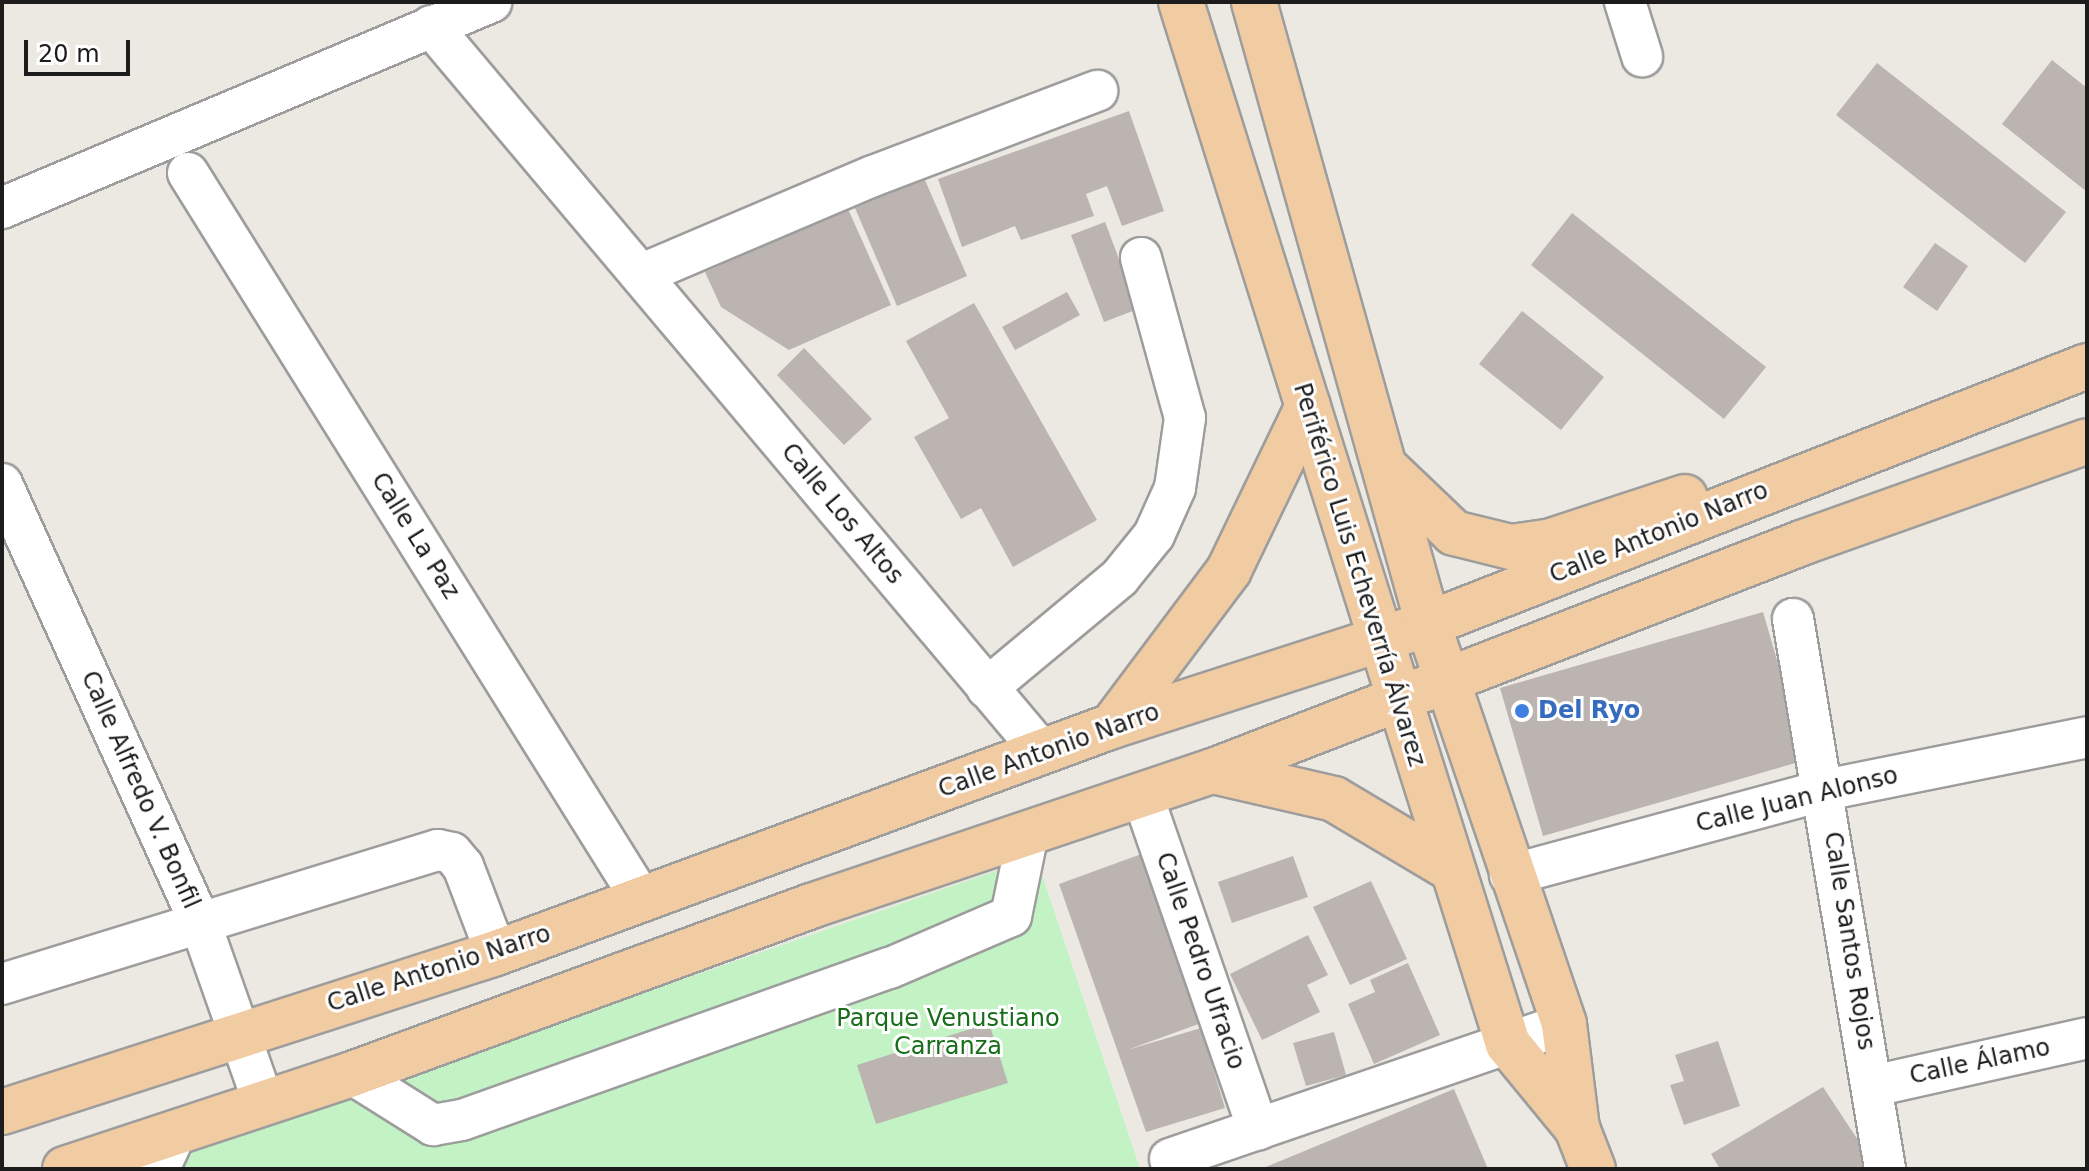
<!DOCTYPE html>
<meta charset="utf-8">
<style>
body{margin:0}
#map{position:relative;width:2089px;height:1171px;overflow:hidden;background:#ece8e2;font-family:"DejaVu Sans",sans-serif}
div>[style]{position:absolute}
.park>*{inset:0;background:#c3f3c4}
.building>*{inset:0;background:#bcb4b0}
.roads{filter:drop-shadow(2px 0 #9d9d9d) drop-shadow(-2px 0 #9d9d9d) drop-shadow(0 2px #9d9d9d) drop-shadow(0 -2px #9d9d9d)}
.minor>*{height:40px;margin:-20px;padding:0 20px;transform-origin:20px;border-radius:20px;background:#fff}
.major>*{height:44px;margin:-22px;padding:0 22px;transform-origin:22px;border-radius:22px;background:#f1cba2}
.dots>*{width:22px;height:22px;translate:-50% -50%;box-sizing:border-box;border:4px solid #fff;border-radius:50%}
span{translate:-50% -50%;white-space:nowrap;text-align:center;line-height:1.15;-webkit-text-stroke:6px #fff;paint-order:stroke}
.street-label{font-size:24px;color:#1c1c1c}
.shop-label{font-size:24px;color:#366cbe;font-weight:700}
.left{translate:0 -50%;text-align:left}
.park-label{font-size:24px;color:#176d19}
.frame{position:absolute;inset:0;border:4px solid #1c1c1c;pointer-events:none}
.scale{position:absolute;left:24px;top:40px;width:106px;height:36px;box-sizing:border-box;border:4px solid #1c1c1c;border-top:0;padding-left:10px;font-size:24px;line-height:28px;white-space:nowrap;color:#1c1c1c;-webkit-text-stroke:6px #fff;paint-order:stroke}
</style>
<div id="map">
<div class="park">
<i style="clip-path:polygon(1036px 857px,1140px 1169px,136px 1169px)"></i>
</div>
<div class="building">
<i style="clip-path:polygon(2052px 60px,2087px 88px,2087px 192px,2002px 124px)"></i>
<i style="clip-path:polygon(1877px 63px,2066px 212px,2025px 263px,1836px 115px)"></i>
<i style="clip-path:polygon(1129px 111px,1164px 211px,1122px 226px,1107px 186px,1086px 194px,1094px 216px,1021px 240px,1015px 226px,962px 247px,938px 179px)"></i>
<i style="clip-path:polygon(924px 178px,967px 276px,897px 306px,855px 208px)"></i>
<i style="clip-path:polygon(848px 209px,891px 305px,789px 350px,721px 307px,705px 272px)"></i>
<i style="clip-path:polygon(1572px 213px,1766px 367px,1724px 419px,1531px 265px)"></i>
<i style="clip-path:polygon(1105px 222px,1138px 309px,1104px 322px,1071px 235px)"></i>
<i style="clip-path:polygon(1935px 243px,1968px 266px,1937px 311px,1903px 287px)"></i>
<i style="clip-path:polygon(1067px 292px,1080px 315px,1015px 350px,1002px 327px)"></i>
<i style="clip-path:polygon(974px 303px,1097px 520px,1013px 567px,981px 508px,961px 519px,914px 437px,949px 418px,906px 341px)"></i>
<i style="clip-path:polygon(1522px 311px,1604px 377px,1561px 430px,1479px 364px)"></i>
<i style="clip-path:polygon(804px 348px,872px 419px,844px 445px,777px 375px)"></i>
<i style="clip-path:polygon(1763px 612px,1806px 760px,1543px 836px,1500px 688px)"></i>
<i style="clip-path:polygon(1147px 852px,1207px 1021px,1127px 1050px,1201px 1028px,1225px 1108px,1146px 1132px,1059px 884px)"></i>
<i style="clip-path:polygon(1293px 856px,1308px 897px,1232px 923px,1218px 882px)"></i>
<i style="clip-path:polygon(1371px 881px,1407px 959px,1350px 985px,1313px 907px)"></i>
<i style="clip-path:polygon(1308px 935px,1328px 975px,1307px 985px,1320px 1012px,1262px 1040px,1230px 974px)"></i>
<i style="clip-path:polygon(1408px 963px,1440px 1035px,1374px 1064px,1348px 1004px,1375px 992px,1370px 980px)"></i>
<i style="clip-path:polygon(989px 1023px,1008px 1083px,876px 1124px,857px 1065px)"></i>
<i style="clip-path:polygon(1334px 1032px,1346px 1075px,1306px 1086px,1293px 1043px)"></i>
<i style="clip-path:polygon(1718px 1041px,1740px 1106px,1684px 1125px,1670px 1085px,1684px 1081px,1675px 1055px)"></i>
<i style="clip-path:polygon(1823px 1087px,1877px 1169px,1720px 1169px,1711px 1154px)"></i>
<i style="clip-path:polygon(1454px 1089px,1488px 1169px,1261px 1169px)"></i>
</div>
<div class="roads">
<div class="minor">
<i style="left:1625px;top:2px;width:57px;rotate:72.5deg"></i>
<i style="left:431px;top:26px;width:950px;rotate:49.91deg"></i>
<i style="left:188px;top:173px;width:857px;rotate:58.02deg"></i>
<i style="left:2px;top:208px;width:531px;rotate:-22.84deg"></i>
<i style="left:642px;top:274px;width:251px;rotate:-23deg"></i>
<i style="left:873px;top:176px;width:240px;rotate:-20.8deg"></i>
<i style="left:2px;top:484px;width:484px;rotate:65.7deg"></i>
<i style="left:201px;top:925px;width:187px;rotate:70.6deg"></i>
<i style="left:1793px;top:619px;width:558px;rotate:80.5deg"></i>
<i style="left:987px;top:688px;width:173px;rotate:-39.8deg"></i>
<i style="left:1120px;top:577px;width:54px;rotate:-51deg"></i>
<i style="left:1154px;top:535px;width:51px;rotate:-65.9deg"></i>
<i style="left:1175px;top:488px;width:71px;rotate:-81.9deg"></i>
<i style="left:1185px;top:418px;width:166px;rotate:-105.4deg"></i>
<i style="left:1142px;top:794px;width:355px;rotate:70.9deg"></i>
<i style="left:1510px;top:875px;width:326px;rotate:-15.1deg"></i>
<i style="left:1825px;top:790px;width:267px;rotate:-11.4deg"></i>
<i style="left:2px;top:984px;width:456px;rotate:-17.1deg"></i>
<i style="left:438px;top:850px;width:14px;rotate:12deg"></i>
<i style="left:452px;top:853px;width:17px;rotate:50deg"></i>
<i style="left:463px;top:866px;width:93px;rotate:69.2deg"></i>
<i style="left:352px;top:1074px;width:96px;rotate:32.2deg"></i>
<i style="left:433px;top:1125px;width:29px;rotate:-10deg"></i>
<i style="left:462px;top:1120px;width:454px;rotate:-19.6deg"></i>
<i style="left:890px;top:968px;width:132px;rotate:-23.3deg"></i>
<i style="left:1011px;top:916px;width:85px;rotate:-78.4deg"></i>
<i style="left:1873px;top:1086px;width:219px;rotate:-12.6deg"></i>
<i style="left:1170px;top:1159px;width:416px;rotate:-18.9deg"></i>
<i style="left:159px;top:1169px;width:41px;rotate:-65.3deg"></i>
</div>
<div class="major">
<i style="left:1181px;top:2px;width:1092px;rotate:72.58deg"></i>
<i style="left:1508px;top:1044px;width:109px;rotate:50.6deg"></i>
<i style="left:1254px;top:2px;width:646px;rotate:74.37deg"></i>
<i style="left:1428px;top:624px;width:422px;rotate:71.2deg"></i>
<i style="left:1564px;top:1024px;width:105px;rotate:82.9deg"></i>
<i style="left:1577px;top:1128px;width:44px;rotate:68.7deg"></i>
<i style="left:1389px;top:471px;width:90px;rotate:43.6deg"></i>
<i style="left:1454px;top:533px;width:59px;rotate:13.8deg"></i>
<i style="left:1511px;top:547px;width:37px;rotate:-8deg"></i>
<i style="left:1548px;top:542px;width:144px;rotate:-18.2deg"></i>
<i style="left:1112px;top:726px;width:195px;rotate:-53.1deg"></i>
<i style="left:1229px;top:570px;width:182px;rotate:-64.3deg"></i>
<i style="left:1213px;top:771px;width:124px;rotate:13deg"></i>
<i style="left:1334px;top:799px;width:133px;rotate:30.8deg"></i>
<i style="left:2px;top:1112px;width:519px;rotate:-17.84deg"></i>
<i style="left:496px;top:953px;width:656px;rotate:-20.23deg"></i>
<i style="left:1112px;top:726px;width:332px;rotate:-17.9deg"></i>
<i style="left:1428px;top:624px;width:708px;rotate:-21.38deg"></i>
<i style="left:65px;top:1169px;width:302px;rotate:-18.3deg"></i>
<i style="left:352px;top:1074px;width:489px;rotate:-20.1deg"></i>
<i style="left:811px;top:906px;width:424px;rotate:-18.6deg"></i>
<i style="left:1213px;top:771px;width:634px;rotate:-21.18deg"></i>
<i style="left:1804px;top:542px;width:300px;rotate:-19.6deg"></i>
</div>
</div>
<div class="dots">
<i style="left:1522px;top:711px;background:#3f7fe0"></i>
</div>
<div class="street-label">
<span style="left:842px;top:514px;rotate:50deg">Calle Los Altos</span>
<span style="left:1659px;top:533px;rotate:-22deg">Calle Antonio Narro</span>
<span style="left:415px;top:536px;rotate:58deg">Calle La Paz</span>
<span style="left:1359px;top:575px;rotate:73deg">Periférico Luis Echeverría Álvarez</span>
<span style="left:1049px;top:751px;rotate:-20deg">Calle Antonio Narro</span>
<span style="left:140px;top:790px;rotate:66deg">Calle Alfredo V. Bonfil</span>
<span style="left:1797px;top:800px;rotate:-14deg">Calle Juan Alonso</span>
<span style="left:1849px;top:941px;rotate:81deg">Calle Santos Rojos</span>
<span style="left:1200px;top:961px;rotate:71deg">Calle Pedro Ufracio</span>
<span style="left:439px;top:969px;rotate:-18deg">Calle Antonio Narro</span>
<span style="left:1980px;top:1062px;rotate:-12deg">Calle Álamo</span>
</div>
<div class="shop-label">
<span class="left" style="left:1538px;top:711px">Del Ryo</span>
</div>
<div class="park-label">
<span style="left:948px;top:1033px">Parque Venustiano<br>Carranza</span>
</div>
<div class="frame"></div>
<div class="scale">20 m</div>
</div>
